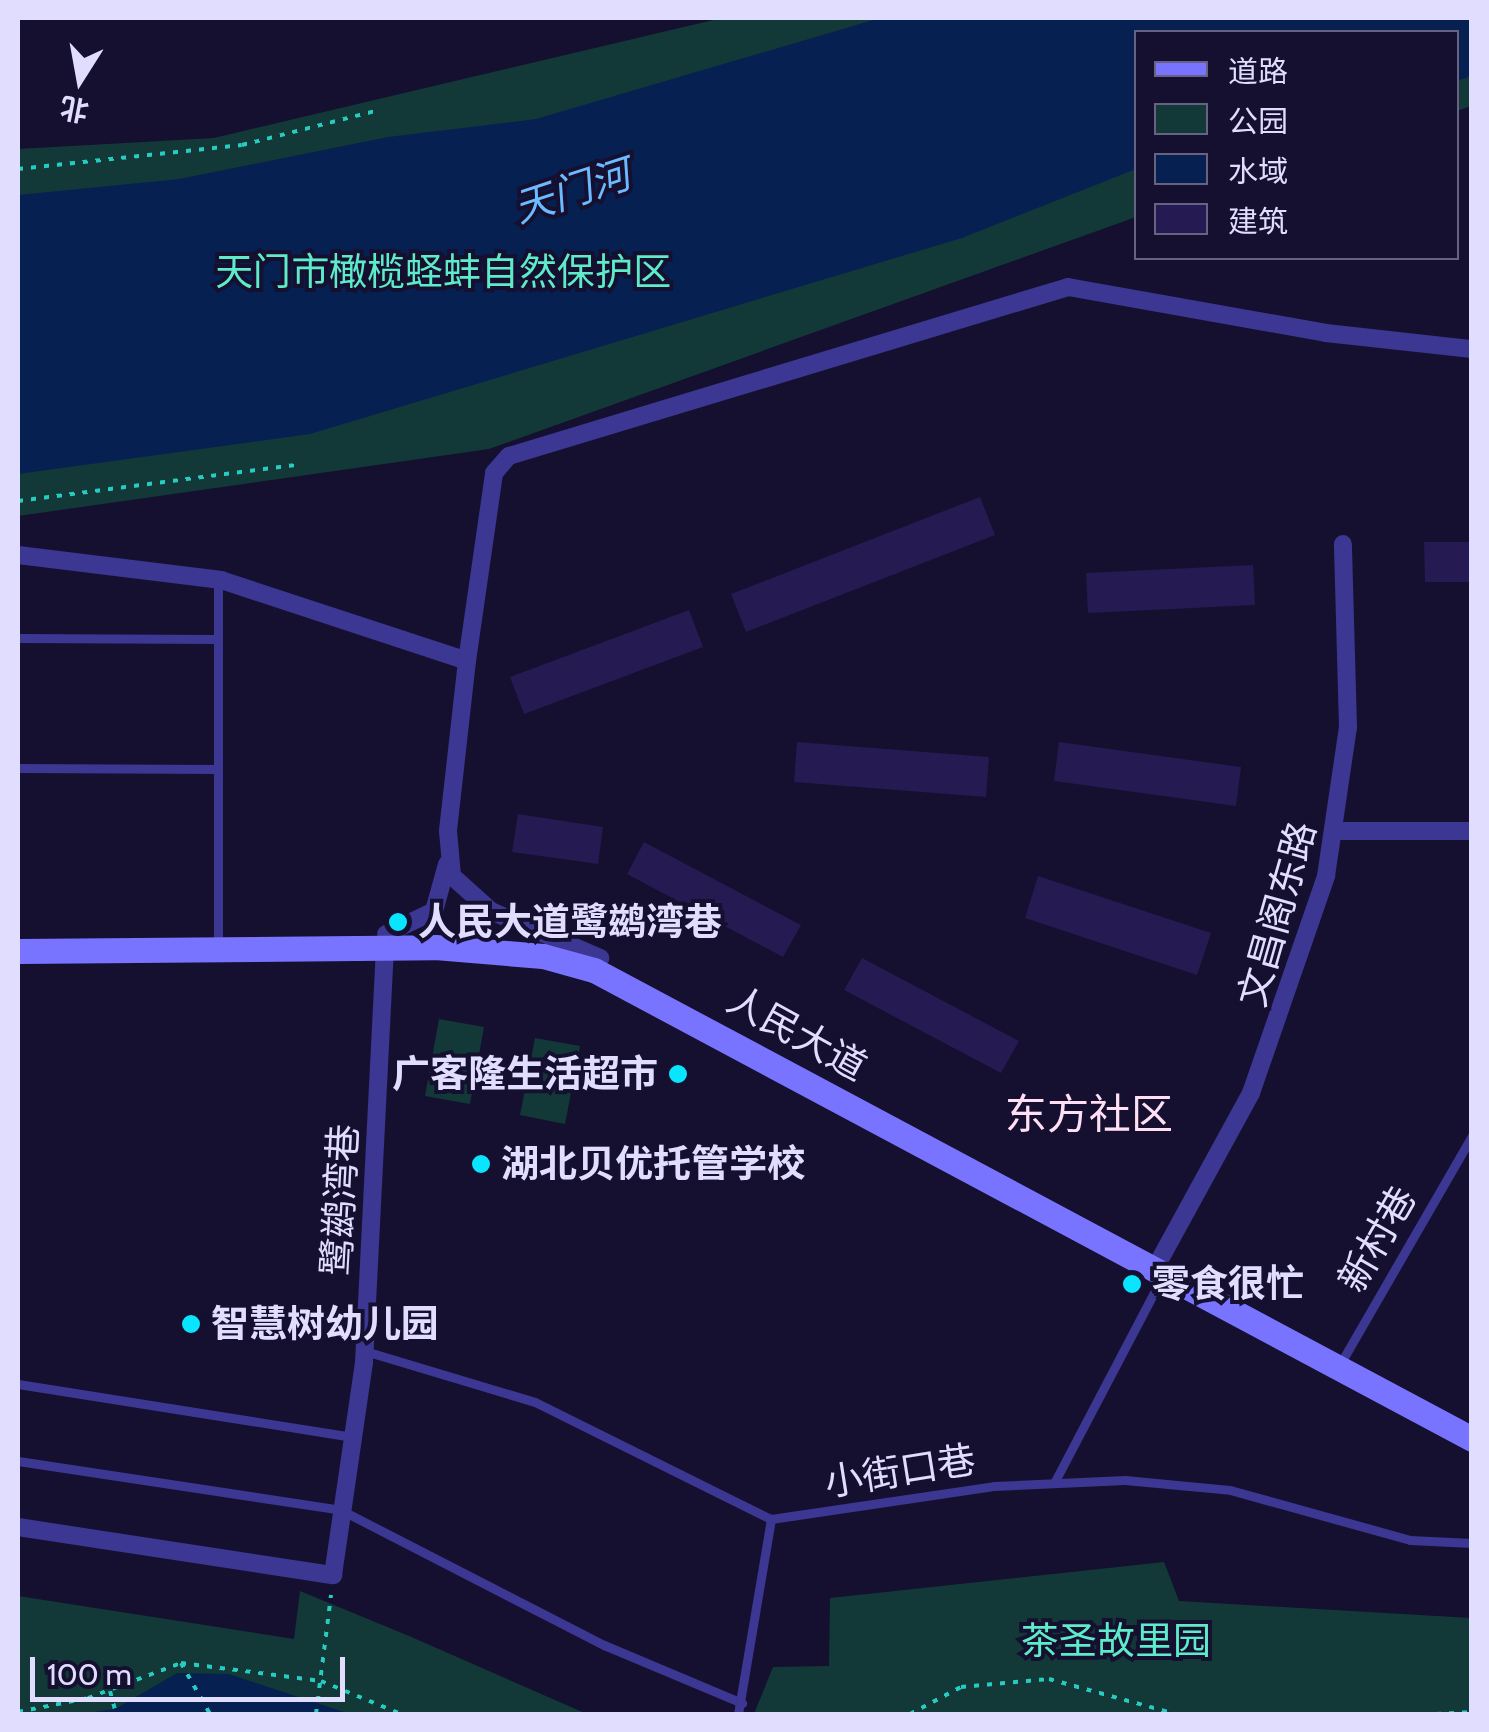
<!DOCTYPE html>
<meta charset="utf-8">
<style>
body{margin:0}
#map{position:relative;width:1489px;height:1732px;overflow:hidden;background:#15102f;font-family:Cabin,"Noto Sans SC",sans-serif}
div>[style]{position:absolute}
.green>*{inset:0;background:#123938}
.water>*{inset:0;background:#062151}
.building>*{inset:0;background:#251a52}
.path>*{height:4px;margin-top:-2px;transform-origin:0;background:repeating-linear-gradient(90deg,#26cbc2 0 5px,transparent 0 13px)}
.service>*{height:9px;margin:-4.5px;padding:0 4.5px;transform-origin:4.5px;border-radius:4.5px;background:#3b3792}
.minor>*{height:18px;margin:-9px;padding:0 9px;transform-origin:9px;border-radius:9px;background:#3b3792}
.secondary>*{height:25px;margin:-12.5px;padding:0 12.5px;transform-origin:12.5px;border-radius:12.5px;background:#7974ff}
.dots>*{width:28px;height:28px;translate:-50% -50%;box-sizing:border-box;border:5px solid #15102f;border-radius:50%}
span{translate:-50% -50%;white-space:nowrap;text-align:center;line-height:1.15;-webkit-text-stroke:8px #15102f;paint-order:stroke}
.park-label{font-size:38px;color:#5debc9}
.street-label{font-size:38px;color:#e1ddff}
.poi-label{font-size:38px;color:#e1ddff;font-weight:700}
.left{translate:0 -50%;text-align:left}
.right{translate:-100% -50%;text-align:right}
.water-label{font-size:40px;color:#6bbaff;font-style:italic}
.quarter-label{font-size:42px;color:#ffdff3}
.frame{position:absolute;inset:0;border:20px solid #e1ddff;pointer-events:none}
.legend{position:absolute;left:1134px;top:30px;width:325px;height:230px;box-sizing:border-box;background:#15102f;border:2px solid #676282;margin:0;padding:12px 18px;list-style:none;font-size:30px;color:#e1ddff}
.legend li{display:flex;align-items:center;gap:20px;height:50px}
.legend b{width:50px;border:2px solid #676282}
.north{position:absolute;left:30px;top:30px;width:100px;height:100px;-webkit-text-stroke:8px #15102f;paint-order:stroke;rotate:191deg;font-size:28px;font-weight:700;line-height:40px;text-align:center;color:#e1ddff}
.north::after{content:'';display:block;margin:auto;width:35px;height:45px;background:#e1ddff;clip-path:polygon(50% 0,100% 100%,50% 72%,0 100%)}
.scale{position:absolute;left:30px;top:1657px;width:315px;height:45px;box-sizing:border-box;border:5px solid #e1ddff;border-top:0;padding-left:12px;font-size:30px;line-height:35px;white-space:nowrap;color:#e1ddff;-webkit-text-stroke:8px #15102f;paint-order:stroke}
</style>
<div id="map">
<div class="green">
<i style="clip-path:polygon(722px 18px,1471px 18px,1471px 106px,1457px 111px,1456px 32px,1136px 32px,1136px 217px,489px 449px,18px 516px,18px 149px,214px 138px)"></i>
<i style="clip-path:polygon(439px 1019px,484px 1027px,470px 1104px,425px 1096px)"></i>
<i style="clip-path:polygon(535px 1038px,580px 1046px,565px 1124px,520px 1115px)"></i>
<i style="clip-path:polygon(1164px 1562px,1179px 1601px,1471px 1618px,1471px 1714px,754px 1714px,773px 1667px,829px 1666px,830px 1598px)"></i>
<i style="clip-path:polygon(300px 1591px,409px 1636px,587px 1714px,18px 1714px,18px 1596px,294px 1639px)"></i>
</div>
<div class="water">
<i style="clip-path:polygon(880px 18px,1471px 18px,1471px 76px,1457px 81px,1456px 32px,1136px 32px,1136px 169px,962px 238px,310px 434px,18px 474px,18px 195px,179px 179px,388px 137px,536px 119px)"></i>
<i style="clip-path:polygon(177px 1673px,229px 1674px,350px 1714px,79px 1714px,115px 1709px)"></i>
</div>
<div class="building">
<i style="clip-path:polygon(980px 497px,995px 535px,746px 632px,731px 594px)"></i>
<i style="clip-path:polygon(1424px 542px,1472px 542px,1472px 582px,1425px 582px)"></i>
<i style="clip-path:polygon(1253px 565px,1255px 605px,1088px 613px,1086px 573px)"></i>
<i style="clip-path:polygon(689px 610px,703px 647px,524px 714px,510px 677px)"></i>
<i style="clip-path:polygon(797px 742px,989px 757px,986px 797px,794px 782px)"></i>
<i style="clip-path:polygon(1059px 742px,1241px 767px,1236px 806px,1054px 781px)"></i>
<i style="clip-path:polygon(518px 814px,603px 827px,598px 864px,512px 852px)"></i>
<i style="clip-path:polygon(644px 842px,801px 925px,783px 957px,627px 874px)"></i>
<i style="clip-path:polygon(1038px 876px,1211px 933px,1197px 975px,1025px 918px)"></i>
<i style="clip-path:polygon(862px 958px,1019px 1041px,1001px 1073px,844px 990px)"></i>
</div>
<div class="path">
<i style="left:18px;top:169px;width:225px;rotate:-6.1deg"></i>
<i style="left:242px;top:145px;width:141px;rotate:-14.3deg"></i>
<i style="left:18px;top:501px;width:280px;rotate:-7.4deg"></i>
<i style="left:181px;top:1663px;width:59px;rotate:60.4deg"></i>
<i style="left:110px;top:1691px;width:24px;rotate:75deg"></i>
<i style="left:18px;top:1712px;width:71px;rotate:-11.3deg"></i>
<i style="left:88px;top:1698px;width:99px;rotate:-20.6deg"></i>
<i style="left:181px;top:1663px;width:141px;rotate:7.3deg"></i>
<i style="left:321px;top:1681px;width:87px;rotate:22.4deg"></i>
<i style="left:316px;top:1714px;width:120px;rotate:-82.8deg"></i>
<i style="left:910px;top:1714px;width:58px;rotate:-27.9deg"></i>
<i style="left:961px;top:1687px;width:88px;rotate:-5.2deg"></i>
<i style="left:1049px;top:1679px;width:132px;rotate:15.4deg"></i>
<i style="left:1436px;top:1714px;width:36px;rotate:-3deg"></i>
</div>
<div class="service">
<i style="left:18px;top:638px;width:200px;rotate:0.3deg"></i>
<i style="left:18px;top:768px;width:200px;rotate:0.3deg"></i>
<i style="left:218px;top:936px;width:356px;rotate:-90deg"></i>
<i style="left:365px;top:1351px;width:177px;rotate:16.7deg"></i>
<i style="left:535px;top:1402px;width:263px;rotate:26.4deg"></i>
<i style="left:771px;top:1519px;width:225px;rotate:-8.4deg"></i>
<i style="left:994px;top:1486px;width:131px;rotate:-2.6deg"></i>
<i style="left:1125px;top:1480px;width:105px;rotate:5.4deg"></i>
<i style="left:1230px;top:1490px;width:187px;rotate:15.5deg"></i>
<i style="left:1410px;top:1540px;width:62px;rotate:2.8deg"></i>
<i style="left:1339px;top:1366px;width:266px;rotate:-60deg"></i>
<i style="left:18px;top:1384px;width:339px;rotate:9deg"></i>
<i style="left:18px;top:1461px;width:327px;rotate:8.6deg"></i>
<i style="left:341px;top:1510px;width:296px;rotate:27.2deg"></i>
<i style="left:604px;top:1645px;width:150px;rotate:22.8deg"></i>
<i style="left:1054px;top:1483px;width:235px;rotate:-62.3deg"></i>
<i style="left:738px;top:1714px;width:198px;rotate:-80.4deg"></i>
</div>
<div class="minor">
<i style="left:18px;top:555px;width:205px;rotate:7deg"></i>
<i style="left:221px;top:580px;width:259px;rotate:18.2deg"></i>
<i style="left:467px;top:661px;width:171px;rotate:96.4deg"></i>
<i style="left:448px;top:831px;width:45px;rotate:84.9deg"></i>
<i style="left:452px;top:876px;width:52px;rotate:41.9deg"></i>
<i style="left:491px;top:911px;width:119px;rotate:23.3deg"></i>
<i style="left:467px;top:661px;width:190px;rotate:-81.8deg"></i>
<i style="left:494px;top:473px;width:23px;rotate:-49deg"></i>
<i style="left:509px;top:456px;width:584px;rotate:-16.82deg"></i>
<i style="left:1068px;top:287px;width:262px;rotate:10.1deg"></i>
<i style="left:1326px;top:333px;width:147px;rotate:6.3deg"></i>
<i style="left:1337px;top:831px;width:135px"></i>
<i style="left:386px;top:934px;width:53px;rotate:-25.6deg"></i>
<i style="left:434px;top:911px;width:49px;rotate:-74.5deg"></i>
<i style="left:1153px;top:1272px;width:204px;rotate:-61.3deg"></i>
<i style="left:1251px;top:1093px;width:230px;rotate:-70.9deg"></i>
<i style="left:1326px;top:876px;width:151px;rotate:-81.6deg"></i>
<i style="left:1348px;top:727px;width:183px;rotate:-91.6deg"></i>
<i style="left:18px;top:1527px;width:319px;rotate:8.7deg"></i>
<i style="left:333px;top:1575px;width:215px;rotate:-81.7deg"></i>
<i style="left:364px;top:1362px;width:416px;rotate:-87.1deg"></i>
</div>
<div class="secondary">
<i style="left:18px;top:951px;width:417px;rotate:-0.5deg"></i>
<i style="left:435px;top:947px;width:108px;rotate:4.8deg"></i>
<i style="left:543px;top:956px;width:53px;rotate:15.4deg"></i>
<i style="left:594px;top:970px;width:995px;rotate:28.11deg"></i>
</div>
<div class="dots">
<i style="left:398px;top:922px;background:#09e5ff"></i>
<i style="left:678px;top:1074px;background:#09e5ff"></i>
<i style="left:481px;top:1164px;background:#09e5ff"></i>
<i style="left:1132px;top:1284px;background:#09e5ff"></i>
<i style="left:191px;top:1324px;background:#09e5ff"></i>
</div>
<div class="park-label">
<span style="left:443px;top:272px">天门市橄榄蛏蚌自然保护区</span>
<span style="left:1116px;top:1641px">茶圣故里园</span>
</div>
<div class="street-label">
<span style="left:1277px;top:914px;rotate:-74deg">文昌阁东路</span>
<span style="left:797px;top:1033px;rotate:29deg">人民大道</span>
<span style="left:340px;top:1200px;rotate:-87deg">鹭鹚湾巷</span>
<span style="left:1377px;top:1239px;rotate:-60deg">新村巷</span>
<span style="left:900px;top:1471px;rotate:-9deg">小街口巷</span>
</div>
<div class="poi-label">
<span class="left" style="left:418px;top:922px">人民大道鹭鹚湾巷</span>
<span class="right" style="left:658px;top:1074px">广客隆生活超市</span>
<span class="left" style="left:501px;top:1164px">湖北贝优托管学校</span>
<span class="left" style="left:1152px;top:1284px">零食很忙</span>
<span class="left" style="left:211px;top:1324px">智慧树幼儿园</span>
</div>
<div class="water-label">
<span style="left:572px;top:191px;rotate:-18deg">天门河</span>
</div>
<div class="quarter-label">
<span style="left:1089px;top:1114px">东方社区</span>
</div>
<div class="frame"></div>
<ul class="legend">
<li><b style="height:12px;background:#7974ff"></b>道路</li>
<li><b style="height:28px;background:#123938"></b>公园</li>
<li><b style="height:28px;background:#062151"></b>水域</li>
<li><b style="height:28px;background:#251a52"></b>建筑</li>
</ul>
<div class="north">北</div>
<div class="scale">100 m</div>
</div>
